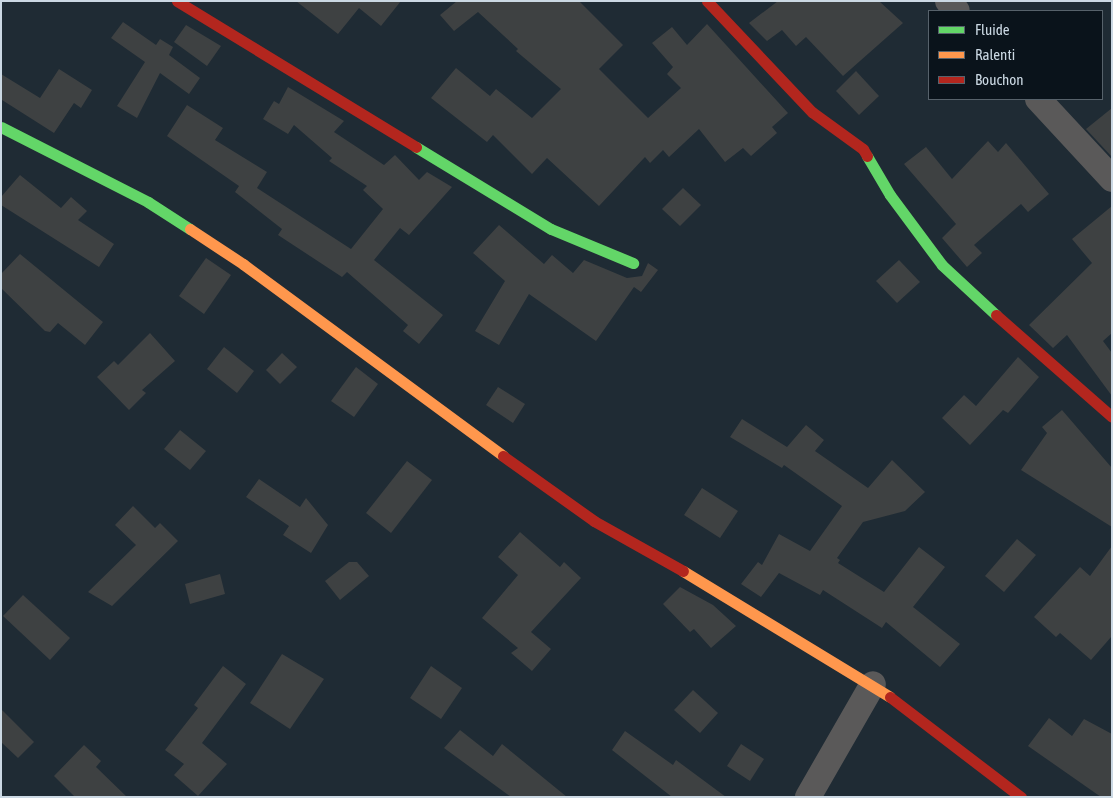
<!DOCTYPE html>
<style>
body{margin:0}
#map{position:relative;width:1113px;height:798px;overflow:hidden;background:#1f2b34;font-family:"Asap Condensed",sans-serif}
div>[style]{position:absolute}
.building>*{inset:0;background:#3e4142}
.street>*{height:26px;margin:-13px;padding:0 13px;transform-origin:13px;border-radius:13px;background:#5a5959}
.fast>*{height:11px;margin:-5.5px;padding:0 5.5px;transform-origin:5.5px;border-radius:5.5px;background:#63d668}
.slow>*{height:11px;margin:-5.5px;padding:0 5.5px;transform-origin:5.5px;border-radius:5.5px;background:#ff974d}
.jam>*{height:11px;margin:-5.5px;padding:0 5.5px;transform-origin:5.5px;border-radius:5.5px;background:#b3261e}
span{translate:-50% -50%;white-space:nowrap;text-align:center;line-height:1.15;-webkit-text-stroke:4px #0a131b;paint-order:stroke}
.frame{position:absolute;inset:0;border:2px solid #cbd8e3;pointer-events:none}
.legend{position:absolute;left:928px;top:10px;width:175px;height:90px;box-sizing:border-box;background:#0a131b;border:1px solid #57626b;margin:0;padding:6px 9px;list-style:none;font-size:15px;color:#cbd8e3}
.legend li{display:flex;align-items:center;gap:10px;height:25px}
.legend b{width:25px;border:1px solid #57626b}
</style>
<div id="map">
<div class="building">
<i style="clip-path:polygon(296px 1px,401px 1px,381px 26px,359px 8px,338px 34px)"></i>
<i style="clip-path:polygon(457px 1px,579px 1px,623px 45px,599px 69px,648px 118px,681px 88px,667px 74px,673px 67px,652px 43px,672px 27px,687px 45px,707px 24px,788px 113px,772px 127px,777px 133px,751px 156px,743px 148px,725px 162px,699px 129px,669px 157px,663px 150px,650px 163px,645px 157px,599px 206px,547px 158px,532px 174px,493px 135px,487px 142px,431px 98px,456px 68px,490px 96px,496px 89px,532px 118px,561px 89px,516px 51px,518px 49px,478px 12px,454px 31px,440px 15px)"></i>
<i style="clip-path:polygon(778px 1px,879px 1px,903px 23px,843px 76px,806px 37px,796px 46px,782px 30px,767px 41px,749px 23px)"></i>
<i style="clip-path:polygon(123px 22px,156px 45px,160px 39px,173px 47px,169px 55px,200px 78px,189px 94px,160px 73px,137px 118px,117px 106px,145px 62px,111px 38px)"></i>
<i style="clip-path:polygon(186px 25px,221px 46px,207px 66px,174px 42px)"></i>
<i style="clip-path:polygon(59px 69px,92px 90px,81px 108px,74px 103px,54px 133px,2px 100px,1px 74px,40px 98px)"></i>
<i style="clip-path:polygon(856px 71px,879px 96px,859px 115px,836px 91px)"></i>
<i style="clip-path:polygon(288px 87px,344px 121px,334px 132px,384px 165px,395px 155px,419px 180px,427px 172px,452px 187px,409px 235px,400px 228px,374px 260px,443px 315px,419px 344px,403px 331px,408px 325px,347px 272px,342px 277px,278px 235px,282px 229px,235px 192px,239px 186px,167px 136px,187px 105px,223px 128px,215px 140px,267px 172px,257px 188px,351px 249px,383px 209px,363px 190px,367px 186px,329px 161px,332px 158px,294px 125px,288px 134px,263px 119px,274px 101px,279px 104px)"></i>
<i style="clip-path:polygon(1112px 108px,1112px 157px,1086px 129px)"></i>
<i style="clip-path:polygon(988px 141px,998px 152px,1006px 143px,1049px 194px,1028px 212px,1021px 204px,974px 245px,982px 253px,967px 267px,942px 238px,956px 224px,904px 164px,926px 147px,952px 179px)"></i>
<i style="clip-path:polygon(20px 175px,61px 208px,71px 197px,87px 211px,78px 220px,114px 244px,99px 267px,1px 205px,1px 197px)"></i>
<i style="clip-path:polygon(683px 188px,701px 205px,680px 226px,662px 209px)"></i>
<i style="clip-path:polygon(1112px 206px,1112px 333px,1103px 341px,1112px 353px,1112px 396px,1067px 335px,1053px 348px,1029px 325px,1092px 263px,1072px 239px)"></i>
<i style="clip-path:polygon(499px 225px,544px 264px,552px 255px,573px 273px,584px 260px,627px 278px,642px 276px,648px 263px,658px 270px,641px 292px,634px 287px,596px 341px,529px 294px,499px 345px,475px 331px,505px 281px,473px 253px)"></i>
<i style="clip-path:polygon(20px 254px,103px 322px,85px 345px,58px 323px,50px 332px,45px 331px,1px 288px,1px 274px)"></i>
<i style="clip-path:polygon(206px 258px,231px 275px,204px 314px,179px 296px)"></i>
<i style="clip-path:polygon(899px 260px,920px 282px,897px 303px,876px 281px)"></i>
<i style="clip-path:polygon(150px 333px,175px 361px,142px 390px,146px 393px,129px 410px,97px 377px,114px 361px,118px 365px)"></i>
<i style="clip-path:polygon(224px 347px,254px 371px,237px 393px,207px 369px)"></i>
<i style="clip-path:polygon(282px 353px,297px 367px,280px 384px,266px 370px)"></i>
<i style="clip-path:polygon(1018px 357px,1039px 377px,1008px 413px,1003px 410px,970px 445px,942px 418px,964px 395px,976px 406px)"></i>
<i style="clip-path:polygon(356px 367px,378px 384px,354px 417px,331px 401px)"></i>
<i style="clip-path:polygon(498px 387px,525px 404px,513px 423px,486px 405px)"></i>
<i style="clip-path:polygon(1062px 410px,1112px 468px,1112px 527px,1021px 470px,1047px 433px,1042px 427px)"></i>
<i style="clip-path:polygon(742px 419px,787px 447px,806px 425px,824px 440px,815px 451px,868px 488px,892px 460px,925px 492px,905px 511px,863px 522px,837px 558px,840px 560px,838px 563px,884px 592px,919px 547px,945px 567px,913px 607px,960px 644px,940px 667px,886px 622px,882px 628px,823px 590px,820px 595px,779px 573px,761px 597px,741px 584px,758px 562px,762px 565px,779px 534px,810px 551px,842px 506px,784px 465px,782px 468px,730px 437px)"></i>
<i style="clip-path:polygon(180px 430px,206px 451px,190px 470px,164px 449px)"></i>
<i style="clip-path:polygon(407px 461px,432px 480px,391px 533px,366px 513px)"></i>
<i style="clip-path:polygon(259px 479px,300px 507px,306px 498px,328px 525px,311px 553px,283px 535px,289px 526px,246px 497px)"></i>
<i style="clip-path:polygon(702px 488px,738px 511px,720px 538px,684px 515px)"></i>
<i style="clip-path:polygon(133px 506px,155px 528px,160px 523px,178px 541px,112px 606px,88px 592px,136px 545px,115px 525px)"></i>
<i style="clip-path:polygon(520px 532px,560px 567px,564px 562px,581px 578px,531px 632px,551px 649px,532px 671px,511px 653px,518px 648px,482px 618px,518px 575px,498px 557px)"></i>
<i style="clip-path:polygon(1017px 539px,1036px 555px,1004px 592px,985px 576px)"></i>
<i style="clip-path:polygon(1112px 546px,1112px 636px,1091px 660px,1060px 633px,1056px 637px,1034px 617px,1080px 567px,1090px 576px)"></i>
<i style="clip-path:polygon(349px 562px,357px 562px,369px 576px,340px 600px,325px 581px)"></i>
<i style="clip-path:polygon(220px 574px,225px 594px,190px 604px,185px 584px)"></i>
<i style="clip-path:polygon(680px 587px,713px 605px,736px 626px,711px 648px,694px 629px,690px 632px,663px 604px)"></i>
<i style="clip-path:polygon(23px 595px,70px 638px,50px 660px,3px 616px)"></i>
<i style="clip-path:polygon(282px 654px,324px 679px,290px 729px,250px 703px)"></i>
<i style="clip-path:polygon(223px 666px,246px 684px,202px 743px,227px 764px,198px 796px,174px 775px,184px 764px,165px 750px,198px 708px,194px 705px)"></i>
<i style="clip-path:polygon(431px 666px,462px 688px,441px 719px,410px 698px)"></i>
<i style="clip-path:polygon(693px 690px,718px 713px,700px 733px,674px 710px)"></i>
<i style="clip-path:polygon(1px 709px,34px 742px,18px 758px,1px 742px)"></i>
<i style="clip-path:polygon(1049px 718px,1072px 736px,1084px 719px,1112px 734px,1112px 797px,1101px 797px,1028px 746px)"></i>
<i style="clip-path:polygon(460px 730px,493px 756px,502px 744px,567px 797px,511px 797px,444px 748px)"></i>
<i style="clip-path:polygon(625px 731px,673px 765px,676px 760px,726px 797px,672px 797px,612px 750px)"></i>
<i style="clip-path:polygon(741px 744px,764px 759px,750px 781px,727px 766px)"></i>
<i style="clip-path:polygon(84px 745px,101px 761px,96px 767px,127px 797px,75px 797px,54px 776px)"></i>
</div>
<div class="street">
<i style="left:948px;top:1px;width:13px;rotate:48deg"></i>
<i style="left:1038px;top:99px;width:109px;rotate:47.2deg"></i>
<i style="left:808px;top:797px;width:130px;rotate:-60.1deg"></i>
</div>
<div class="fast">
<i style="left:1px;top:127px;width:165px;rotate:27deg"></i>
<i style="left:148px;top:202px;width:50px;rotate:32.7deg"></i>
<i style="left:416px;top:147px;width:158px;rotate:31.3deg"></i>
<i style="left:551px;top:229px;width:89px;rotate:22.5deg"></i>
<i style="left:867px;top:156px;width:45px;rotate:59.5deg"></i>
<i style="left:890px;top:195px;width:87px;rotate:53.4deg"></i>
<i style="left:942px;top:265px;width:74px;rotate:42.8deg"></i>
</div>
<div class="slow">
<i style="left:190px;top:229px;width:64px;rotate:33.4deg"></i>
<i style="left:243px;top:264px;width:323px;rotate:36.4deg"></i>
<i style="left:683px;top:571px;width:242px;rotate:31.3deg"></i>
</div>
<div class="jam">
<i style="left:177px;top:1px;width:280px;rotate:31.4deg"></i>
<i style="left:707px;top:1px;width:153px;rotate:46.6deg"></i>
<i style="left:812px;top:112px;width:63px;rotate:36deg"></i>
<i style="left:863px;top:149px;width:8px;rotate:60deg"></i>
<i style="left:996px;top:315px;width:154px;rotate:41.3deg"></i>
<i style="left:503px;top:456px;width:112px;rotate:35.5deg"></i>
<i style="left:594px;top:521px;width:102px;rotate:29.3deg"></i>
<i style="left:890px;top:697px;width:165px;rotate:37.4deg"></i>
</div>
<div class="frame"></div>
<ul class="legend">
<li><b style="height:6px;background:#63d668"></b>Fluide</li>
<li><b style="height:6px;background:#ff974d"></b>Ralenti</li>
<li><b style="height:6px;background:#b3261e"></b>Bouchon</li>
</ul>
</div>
